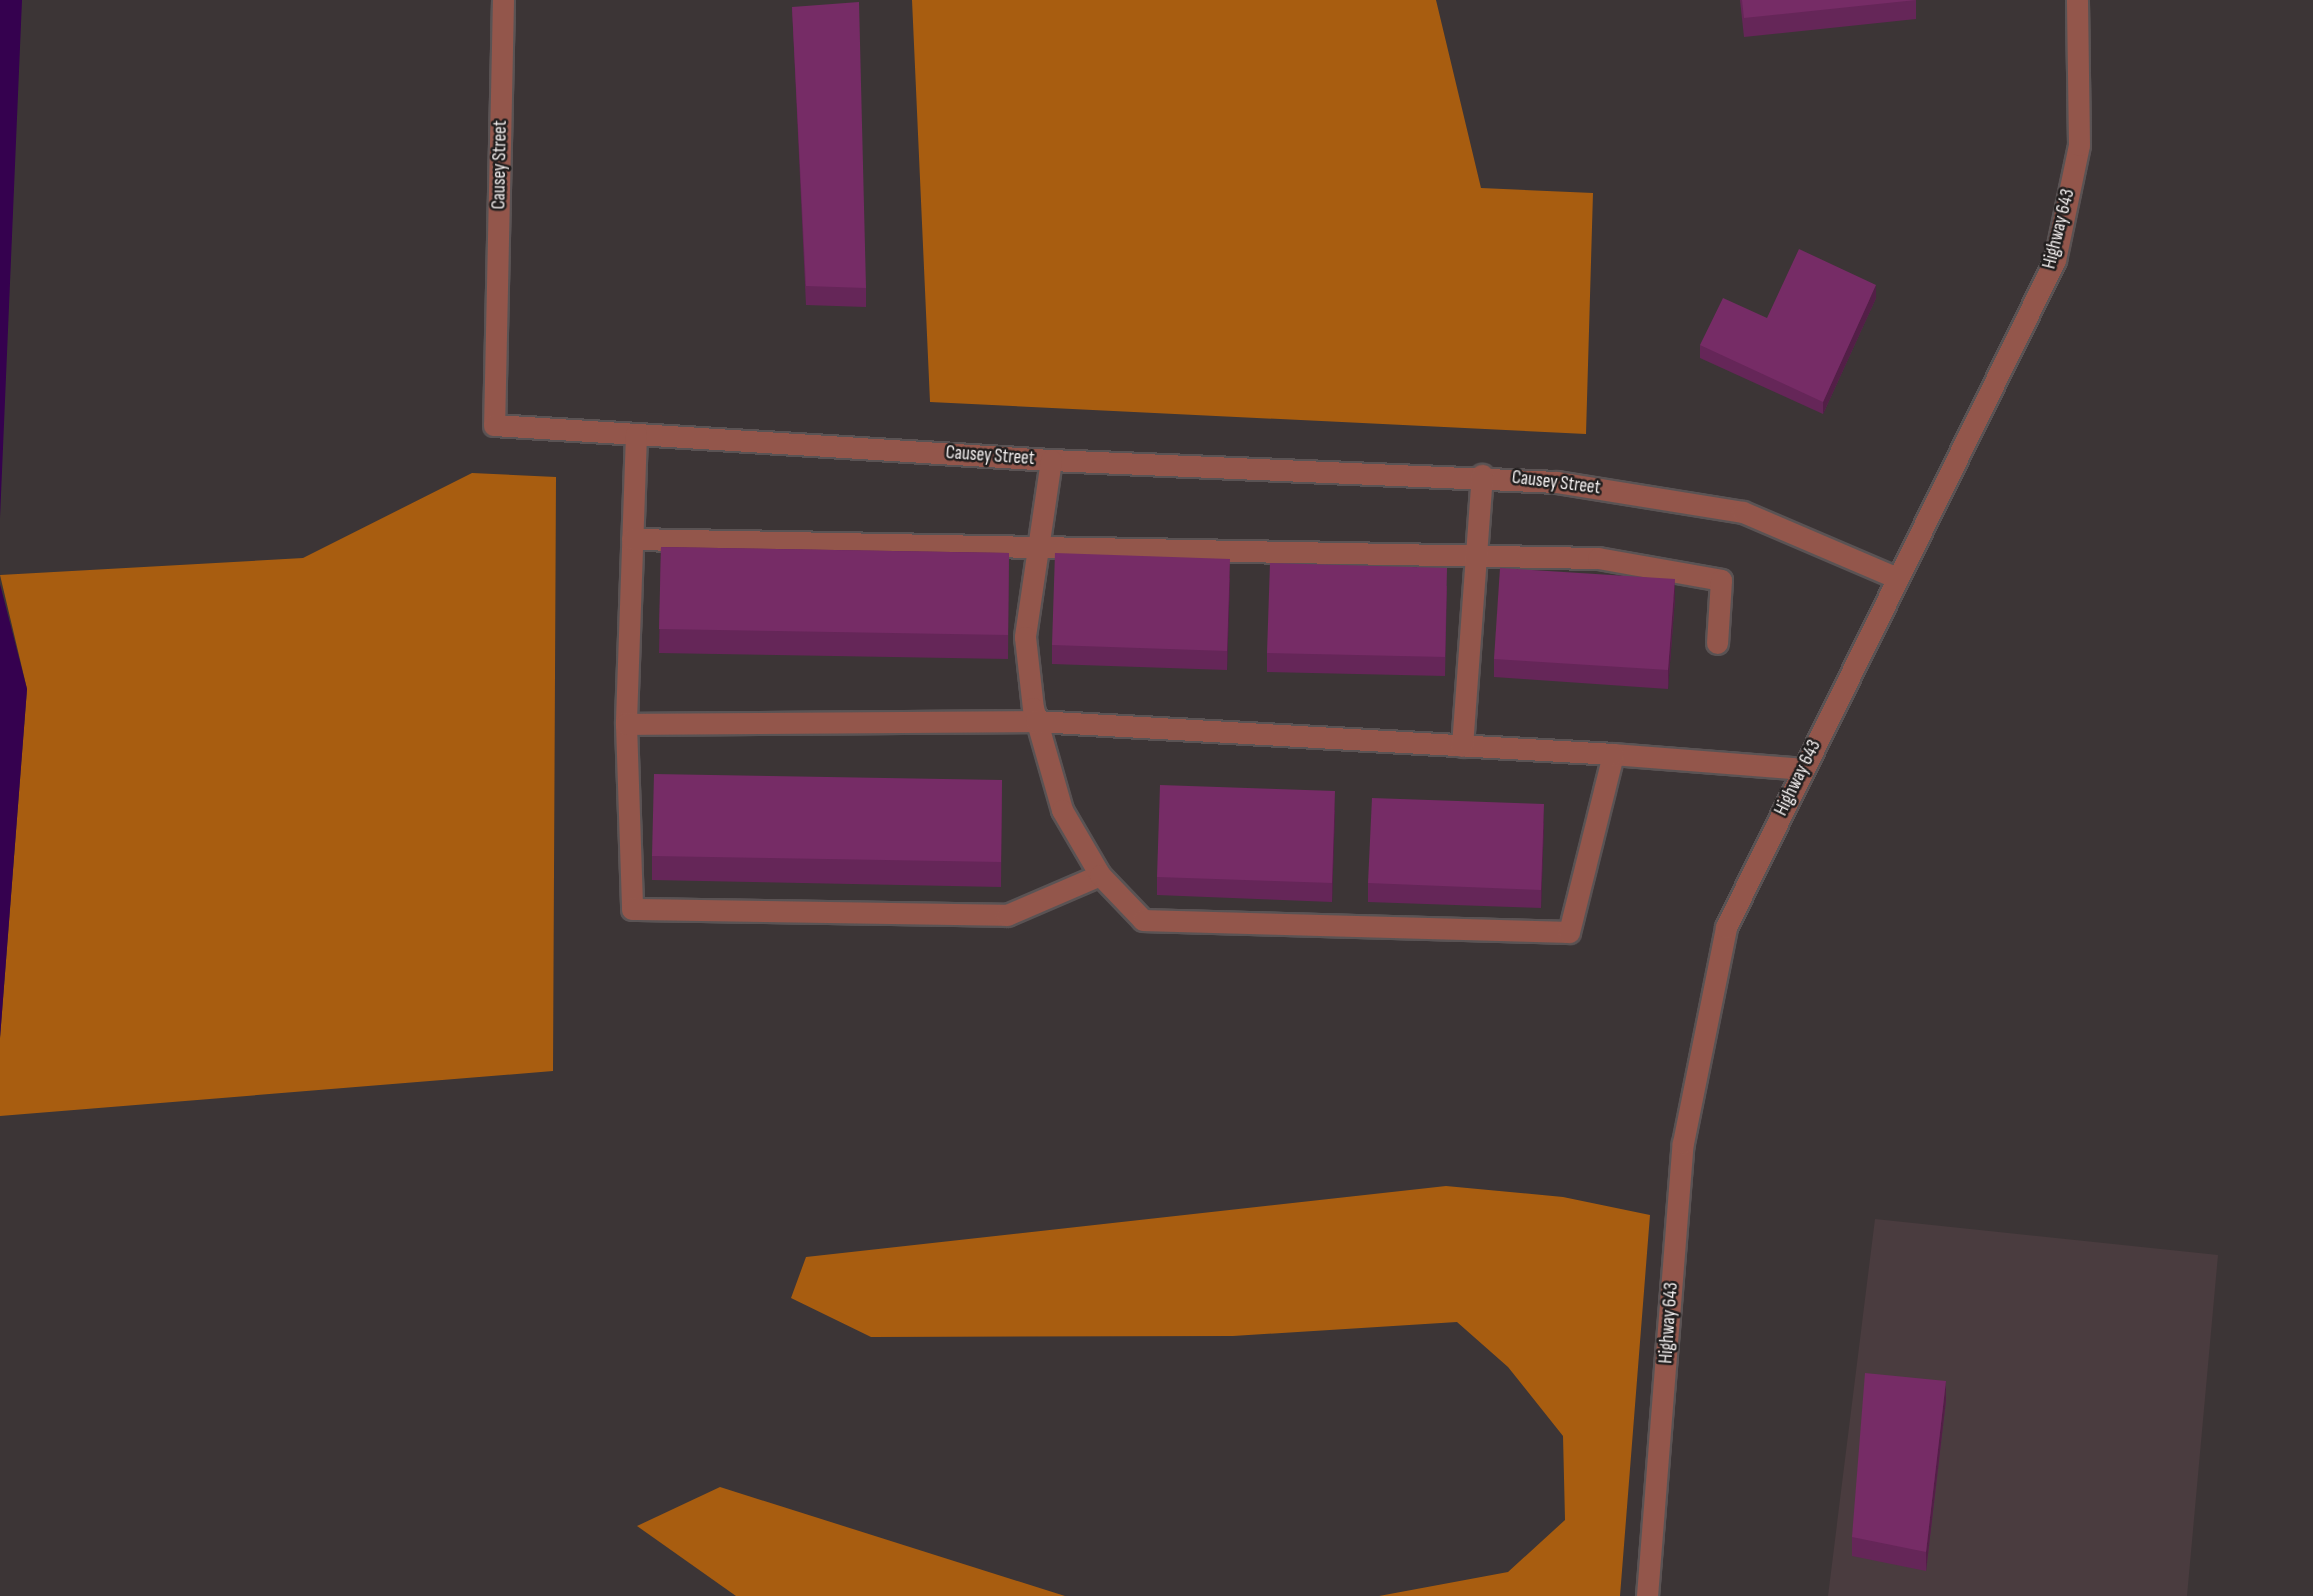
<!DOCTYPE html>
<style>
body{margin:0}
#map{position:relative;width:2313px;height:1596px;overflow:hidden;background:#3c3536;font-family:"Sofia Sans Condensed",sans-serif}
div>[style]{position:absolute}
.built>*{inset:0;background:#4a3c3f}
.forest>*{inset:0;background:#a85d10}
.water>*{inset:0;background:#35014f}
.roads{filter:drop-shadow(2px 0 #5a5354) drop-shadow(-2px 0 #5a5354) drop-shadow(0 2px #5a5354) drop-shadow(0 -2px #5a5354)}
.minor>*{height:21px;margin:-10.5px;padding:0 10.5px;transform-origin:10.5px;border-radius:10.5px;background:#93564b}
.wall>*{inset:0;background:#652658}
.shaded-wall>*{inset:0;background:#531f47}
.building>*{inset:0;background:#762c66}
span{translate:-50% -50%;white-space:nowrap;text-align:center;line-height:1.15;-webkit-text-stroke:5px #211e1e;paint-order:stroke}
.street-label{font-size:19px;color:#f6f2f2}
</style>
<div id="map">
<div class="built">
<i style="clip-path:polygon(1875px 1219px,2218px 1255px,2187px 1596px,1828px 1596px)"></i>
</div>
<div class="forest">
<i style="clip-path:polygon(912px 0,1436px 0,1481px 188px,1593px 193px,1586px 434px,930px 402px)"></i>
<i style="clip-path:polygon(472px 473px,556px 477px,553px 1071px,0 1116px,0 1038px,27px 689px,0 575px,303px 558px)"></i>
<i style="clip-path:polygon(1446px 1186px,1563px 1197px,1650px 1215px,1620px 1596px,1379px 1596px,1508px 1572px,1565px 1520px,1563px 1436px,1508px 1367px,1457px 1322px,1233px 1336px,871px 1337px,791px 1298px,806px 1257px)"></i>
<i style="clip-path:polygon(720px 1487px,1065px 1596px,736px 1596px,637px 1526px)"></i>
</div>
<div class="water">
<i style="clip-path:polygon(0 0,22px 0,0 518px)"></i>
<i style="clip-path:polygon(0 584px,27px 689px,0 1038px)"></i>
</div>
<div class="roads">
<div class="minor">
<i style="left:503px;top:0;width:425px;rotate:91.2deg"></i>
<i style="left:494px;top:425px;width:558px;rotate:3.6deg"></i>
<i style="left:1051px;top:460px;width:506px;rotate:2.49deg"></i>
<i style="left:1557px;top:482px;width:188px;rotate:9.2deg"></i>
<i style="left:1743px;top:512px;width:165px;rotate:23.2deg"></i>
<i style="left:636px;top:434px;width:290px;rotate:92deg"></i>
<i style="left:626px;top:724px;width:185px;rotate:88.1deg"></i>
<i style="left:632px;top:909px;width:375px;rotate:0.9deg"></i>
<i style="left:1007px;top:915px;width:101px;rotate:-23.3deg"></i>
<i style="left:1051px;top:460px;width:179px;rotate:98.4deg"></i>
<i style="left:1025px;top:637px;width:71px;rotate:83.6deg"></i>
<i style="left:1033px;top:708px;width:106px;rotate:74.1deg"></i>
<i style="left:1062px;top:810px;width:75px;rotate:59.7deg"></i>
<i style="left:1100px;top:875px;width:62px;rotate:46.3deg"></i>
<i style="left:1143px;top:920px;width:426px;rotate:1.6deg"></i>
<i style="left:1569px;top:932px;width:183px;rotate:-76.1deg"></i>
<i style="left:1613px;top:754px;width:191px;rotate:4.5deg"></i>
<i style="left:632px;top:539px;width:966px;rotate:1.13deg"></i>
<i style="left:1598px;top:558px;width:125px;rotate:10.1deg"></i>
<i style="left:1721px;top:580px;width:63px;rotate:93.6deg"></i>
<i style="left:626px;top:724px;width:410px;rotate:-0.4deg"></i>
<i style="left:1036px;top:721px;width:578px;rotate:3.27deg"></i>
<i style="left:1462px;top:746px;width:272px;rotate:-85.8deg"></i>
<i style="left:1647px;top:1596px;width:454px;rotate:-85.5deg"></i>
<i style="left:1683px;top:1143px;width:220px;rotate:-78.7deg"></i>
<i style="left:1726px;top:927px;width:744px;rotate:-63.75deg"></i>
<i style="left:2055px;top:260px;width:117px;rotate:-78.2deg"></i>
<i style="left:2079px;top:145px;width:145px;rotate:-90.8deg"></i>
</div>
</div>
<div class="wall">
<i style="clip-path:polygon(1740px 0,1916px 0,1916px 19px,1744px 37px)"></i>
<i style="clip-path:polygon(792px 7px,866px 288px,866px 307px,806px 305px)"></i>
<i style="clip-path:polygon(1876px 298px,1823px 414px,1700px 358px,1700px 345px,1767px 318px)"></i>
<i style="clip-path:polygon(661px 547px,1009px 553px,1008px 659px,659px 653px)"></i>
<i style="clip-path:polygon(1230px 578px,1227px 670px,1052px 664px,1052px 645px)"></i>
<i style="clip-path:polygon(1447px 586px,1445px 676px,1267px 672px,1267px 653px)"></i>
<i style="clip-path:polygon(1675px 598px,1668px 689px,1494px 677px,1494px 659px)"></i>
<i style="clip-path:polygon(1002px 780px,1001px 887px,652px 880px,652px 856px)"></i>
<i style="clip-path:polygon(1335px 810px,1332px 902px,1157px 895px,1157px 877px)"></i>
<i style="clip-path:polygon(1544px 823px,1541px 908px,1368px 902px,1368px 883px)"></i>
<i style="clip-path:polygon(1946px 1400px,1926px 1571px,1852px 1556px,1852px 1537px)"></i>
</div>
<div class="shaded-wall">
<i style="clip-path:polygon(1876px 285px,1876px 298px,1823px 414px,1823px 402px)"></i>
<i style="clip-path:polygon(1230px 559px,1230px 578px,1227px 670px,1227px 651px)"></i>
<i style="clip-path:polygon(1675px 579px,1675px 598px,1668px 689px,1668px 670px)"></i>
<i style="clip-path:polygon(1335px 791px,1335px 810px,1332px 902px,1332px 883px)"></i>
<i style="clip-path:polygon(1544px 804px,1544px 823px,1541px 908px,1541px 890px)"></i>
<i style="clip-path:polygon(1946px 1381px,1946px 1400px,1926px 1571px,1926px 1552px)"></i>
</div>
<div class="building">
<i style="clip-path:polygon(1742px 0,1916px 0,1744px 18px)"></i>
<i style="clip-path:polygon(859px 2px,866px 288px,806px 286px,792px 7px)"></i>
<i style="clip-path:polygon(1799px 249px,1876px 285px,1823px 402px,1700px 345px,1723px 298px,1767px 318px)"></i>
<i style="clip-path:polygon(661px 547px,1009px 553px,1008px 635px,659px 629px)"></i>
<i style="clip-path:polygon(1055px 553px,1230px 559px,1227px 651px,1052px 645px)"></i>
<i style="clip-path:polygon(1270px 563px,1447px 568px,1445px 657px,1267px 653px)"></i>
<i style="clip-path:polygon(1500px 568px,1675px 579px,1668px 670px,1494px 659px)"></i>
<i style="clip-path:polygon(654px 774px,1002px 780px,1001px 862px,652px 856px)"></i>
<i style="clip-path:polygon(1160px 785px,1335px 791px,1332px 883px,1157px 877px)"></i>
<i style="clip-path:polygon(1372px 798px,1544px 804px,1541px 890px,1368px 883px)"></i>
<i style="clip-path:polygon(1865px 1373px,1946px 1381px,1926px 1552px,1852px 1537px)"></i>
</div>
<div class="street-label">
<span style="left:500px;top:165px;rotate:-89deg">Causey Street</span>
<span style="left:2059px;top:229px;rotate:-76deg">Highway 643</span>
<span style="left:990px;top:456px;rotate:4deg">Causey Street</span>
<span style="left:1556px;top:483px;rotate:7deg">Causey Street</span>
<span style="left:1798px;top:778px;rotate:-64deg">Highway 643</span>
<span style="left:1669px;top:1323px;rotate:-86deg">Highway 643</span>
</div>
</div>
